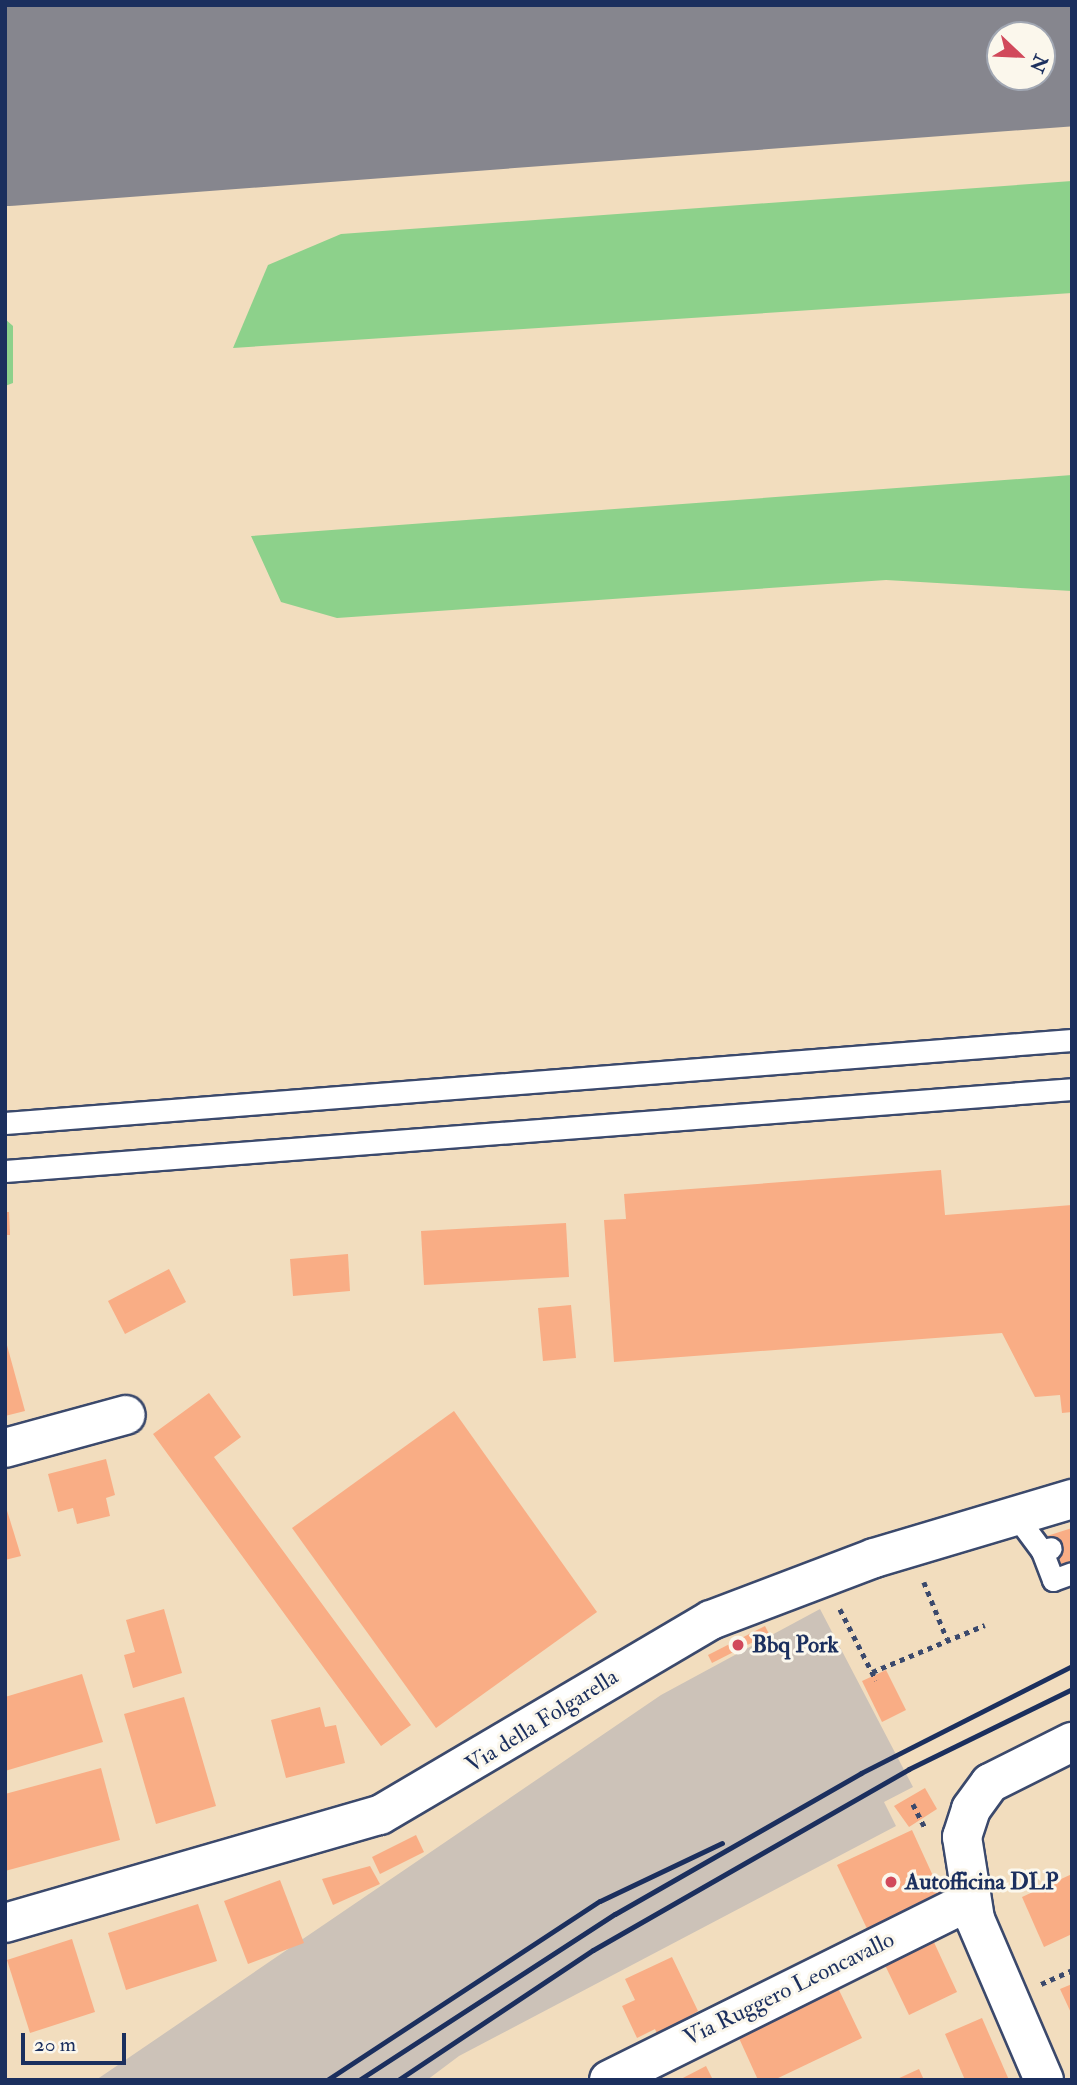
<!DOCTYPE html>
<style>
body{margin:0}
#map{position:relative;width:1077px;height:2085px;overflow:hidden;background:#f2ddbe;font-family:"IM FELL Double Pica",serif}
div>[style]{position:absolute}
.industrial>*{inset:0;background:#ccc2b8}
.green>*{inset:0;background:#8dd18b}
.taxiway>*{height:94px;margin:-47px;padding:0 47px;transform-origin:47px;border-radius:47px;background:#86868e}
.runway>*{height:234px;margin:-117px;padding:0 117px;transform-origin:117px;border-radius:117px;background:#86868e}
.building>*{inset:0;background:#f9ad85}
.path>*{height:4.5px;margin-top:-2.25px;transform-origin:0;background:repeating-linear-gradient(90deg,#3b496c 0 5px,transparent 0 10px)}
.roads{filter:drop-shadow(2px 0 #3b496c) drop-shadow(-2px 0 #3b496c) drop-shadow(0 2px #3b496c) drop-shadow(0 -2px #3b496c)}
.service>*{height:21px;margin:-10.5px;padding:0 10.5px;transform-origin:10.5px;border-radius:10.5px;background:#fff}
.minor>*{height:38px;margin:-19px;padding:0 19px;transform-origin:19px;border-radius:19px;background:#fff}
.tertiary>*{height:38px;margin:-19px;padding:0 19px;transform-origin:19px;border-radius:19px;background:#fff}
.rail>*{height:5px;margin:-2.5px;padding:0 2.5px;transform-origin:2.5px;border-radius:2.5px;background:#1b2f5e}
.dots>*{width:19px;height:19px;translate:-50% -50%;box-sizing:border-box;border:4px solid #fbf7ec;border-radius:50%}
span{translate:-50% -50%;white-space:nowrap;text-align:center;line-height:1.15;-webkit-text-stroke:6px #fbf7ec;paint-order:stroke}
.poi-label{font-size:23px;color:#1b2f5e;font-weight:700}
.left{translate:0 -50%;text-align:left}
.street-label{font-size:23px;color:#1b2f5e}
.frame{position:absolute;inset:0;border:7px solid #1b2f5e;pointer-events:none}
.north{position:absolute;left:986px;top:21px;width:70px;height:70px;box-sizing:border-box;background:#fbf7ec;border:2px solid #a1a7b3;border-radius:50%;rotate:113deg;font-size:19px;font-weight:700;line-height:28px;text-align:center;color:#1b2f5e}
.north::after{content:'';display:block;margin:auto;width:24px;height:32px;background:#d1495b;clip-path:polygon(50% 0,100% 100%,50% 72%,0 100%)}
.scale{position:absolute;left:21px;top:2033px;width:105px;height:32px;box-sizing:border-box;border:4px solid #1b2f5e;border-top:0;padding-left:9px;font-size:21px;line-height:24px;white-space:nowrap;color:#1b2f5e;-webkit-text-stroke:5px #fbf7ec;paint-order:stroke}
</style>
<div id="map">
<div class="industrial">
<i style="clip-path:polygon(820px 1609px,913px 1787px,884px 1802px,896px 1826px,459px 2056px,427px 2080px,96px 2080px,661px 1695px)"></i>
</div>
<div class="green">
<i style="clip-path:polygon(1072px 181px,1072px 293px,233px 348px,268px 265px,341px 234px)"></i>
<i style="clip-path:polygon(5px 319px,13px 326px,13px 383px,5px 386px)"></i>
<i style="clip-path:polygon(1072px 475px,1072px 591px,886px 580px,337px 618px,281px 602px,251px 536px)"></i>
</div>
<div class="taxiway">
<i style="left:265px;top:5px;width:75px;rotate:38.5deg"></i>
<i style="left:324px;top:52px;width:33px;rotate:20deg"></i>
<i style="left:83px;top:83px;width:89px;rotate:-26.9deg"></i>
<i style="left:162px;top:43px;width:49px;rotate:-50.8deg"></i>
</div>
<div class="runway">
<i style="left:5px;top:89px;width:1070px;rotate:-4.29deg"></i>
</div>
<div class="building">
<i style="clip-path:polygon(941px 1170px,945px 1215px,1072px 1205px,1072px 1412px,1062px 1413px,1060px 1395px,1035px 1397px,1002px 1333px,614px 1362px,604px 1220px,626px 1219px,624px 1194px)"></i>
<i style="clip-path:polygon(5px 1212px,9px 1212px,10px 1235px,5px 1235px)"></i>
<i style="clip-path:polygon(566px 1223px,569px 1277px,424px 1285px,421px 1231px)"></i>
<i style="clip-path:polygon(348px 1254px,350px 1291px,293px 1296px,290px 1259px)"></i>
<i style="clip-path:polygon(169px 1269px,186px 1302px,125px 1334px,108px 1301px)"></i>
<i style="clip-path:polygon(571px 1305px,576px 1358px,543px 1361px,538px 1308px)"></i>
<i style="clip-path:polygon(5px 1338px,25px 1411px,5px 1416px)"></i>
<i style="clip-path:polygon(209px 1393px,241px 1437px,214px 1457px,411px 1725px,381px 1746px,153px 1434px)"></i>
<i style="clip-path:polygon(454px 1411px,597px 1612px,436px 1728px,292px 1528px)"></i>
<i style="clip-path:polygon(106px 1459px,115px 1495px,106px 1498px,110px 1516px,77px 1524px,73px 1508px,58px 1512px,48px 1474px)"></i>
<i style="clip-path:polygon(5px 1504px,21px 1556px,5px 1560px)"></i>
<i style="clip-path:polygon(1072px 1528px,1072px 1568px,1059px 1572px,1047px 1536px)"></i>
<i style="clip-path:polygon(164px 1609px,182px 1673px,133px 1688px,124px 1655px,135px 1652px,126px 1620px)"></i>
<i style="clip-path:polygon(765px 1626px,769px 1634px,712px 1663px,708px 1655px)"></i>
<i style="clip-path:polygon(886px 1670px,906px 1710px,882px 1722px,862px 1681px)"></i>
<i style="clip-path:polygon(82px 1674px,103px 1742px,5px 1771px,5px 1697px)"></i>
<i style="clip-path:polygon(184px 1697px,216px 1806px,156px 1824px,124px 1714px)"></i>
<i style="clip-path:polygon(320px 1707px,325px 1727px,336px 1725px,345px 1763px,286px 1778px,271px 1720px)"></i>
<i style="clip-path:polygon(101px 1768px,120px 1840px,5px 1871px,5px 1794px)"></i>
<i style="clip-path:polygon(925px 1788px,937px 1809px,909px 1827px,894px 1806px)"></i>
<i style="clip-path:polygon(912px 1830px,944px 1900px,870px 1935px,837px 1865px)"></i>
<i style="clip-path:polygon(416px 1835px,424px 1852px,380px 1874px,372px 1857px)"></i>
<i style="clip-path:polygon(370px 1866px,380px 1884px,333px 1905px,322px 1879px)"></i>
<i style="clip-path:polygon(1072px 1874px,1072px 1934px,1044px 1947px,1022px 1897px)"></i>
<i style="clip-path:polygon(280px 1880px,304px 1943px,248px 1964px,224px 1901px)"></i>
<i style="clip-path:polygon(198px 1904px,217px 1961px,126px 1990px,108px 1933px)"></i>
<i style="clip-path:polygon(932px 1938px,957px 1992px,909px 2015px,883px 1961px)"></i>
<i style="clip-path:polygon(72px 1939px,95px 2012px,30px 2033px,7px 1960px)"></i>
<i style="clip-path:polygon(672px 1957px,698px 2011px,658px 2036px,655px 2029px,637px 2038px,622px 2006px,635px 2000px,625px 1979px)"></i>
<i style="clip-path:polygon(1072px 1984px,1072px 2015px,1060px 1989px)"></i>
<i style="clip-path:polygon(838px 1988px,862px 2038px,774px 2080px,758px 2080px,738px 2036px)"></i>
<i style="clip-path:polygon(982px 2018px,1009px 2080px,965px 2080px,945px 2034px)"></i>
<i style="clip-path:polygon(706px 2066px,713px 2080px,679px 2080px)"></i>
<i style="clip-path:polygon(919px 2069px,924px 2080px,895px 2080px)"></i>
</div>
<div class="path">
<i style="left:924px;top:1582px;width:61px;rotate:68deg"></i>
<i style="left:840px;top:1609px;width:80px;rotate:63.1deg"></i>
<i style="left:872px;top:1672px;width:122px;rotate:-22.6deg"></i>
<i style="left:913px;top:1804px;width:28px;rotate:63deg"></i>
<i style="left:1041px;top:1984px;width:34px;rotate:-24deg"></i>
</div>
<div class="roads">
<div class="service">
<i style="left:5px;top:1123px;width:1070px;rotate:-4.45deg"></i>
<i style="left:5px;top:1171px;width:1070px;rotate:-4.39deg"></i>
<i style="left:1016px;top:1516px;width:44px;rotate:53.4deg"></i>
<i style="left:1042px;top:1551px;width:9px;rotate:-18deg"></i>
<i style="left:1042px;top:1551px;width:31px;rotate:69deg"></i>
<i style="left:1053px;top:1580px;width:20px;rotate:-20deg"></i>
</div>
<div class="minor">
<i style="left:5px;top:1448px;width:125px;rotate:-15.3deg"></i>
<i style="left:609px;top:2080px;width:402px;rotate:-26.4deg"></i>
<i style="left:1044px;top:2080px;width:175px;rotate:-113.2deg"></i>
<i style="left:975px;top:1919px;width:83px;rotate:-99deg"></i>
<i style="left:962px;top:1837px;width:29px;rotate:-72deg"></i>
<i style="left:971px;top:1809px;width:32px;rotate:-54deg"></i>
<i style="left:990px;top:1783px;width:92px;rotate:-26.6deg"></i>
</div>
<div class="tertiary">
<i style="left:5px;top:1923px;width:390px;rotate:-16.1deg"></i>
<i style="left:380px;top:1815px;width:384px;rotate:-30.5deg"></i>
<i style="left:711px;top:1620px;width:174px;rotate:-20.8deg"></i>
<i style="left:874px;top:1558px;width:207px;rotate:-16.6deg"></i>
</div>
</div>
<div class="rail">
<i style="left:327px;top:2080px;width:326px;rotate:-33.3deg"></i>
<i style="left:600px;top:1901px;width:135px;rotate:-25.4deg"></i>
<i style="left:359px;top:2080px;width:305px;rotate:-33deg"></i>
<i style="left:615px;top:1914px;width:284px;rotate:-29.8deg"></i>
<i style="left:861px;top:1773px;width:237px;rotate:-26.9deg"></i>
<i style="left:398px;top:2080px;width:234px;rotate:-33.7deg"></i>
<i style="left:593px;top:1950px;width:364px;rotate:-29.8deg"></i>
<i style="left:909px;top:1769px;width:182px;rotate:-26.1deg"></i>
</div>
<div class="dots">
<i style="left:738px;top:1645px;background:#d1495b"></i>
<i style="left:891px;top:1882px;background:#d1495b"></i>
</div>
<div class="poi-label">
<span class="left" style="left:752px;top:1645px">Bbq Pork</span>
<span class="left" style="left:905px;top:1882px">Autofficina DLP</span>
</div>
<div class="street-label">
<span style="left:542px;top:1721px;rotate:-32deg">Via della Folgarella</span>
<span style="left:789px;top:1989px;rotate:-26deg">Via Ruggero Leoncavallo</span>
</div>
<div class="frame"></div>
<div class="north">N</div>
<div class="scale">20 m</div>
</div>
